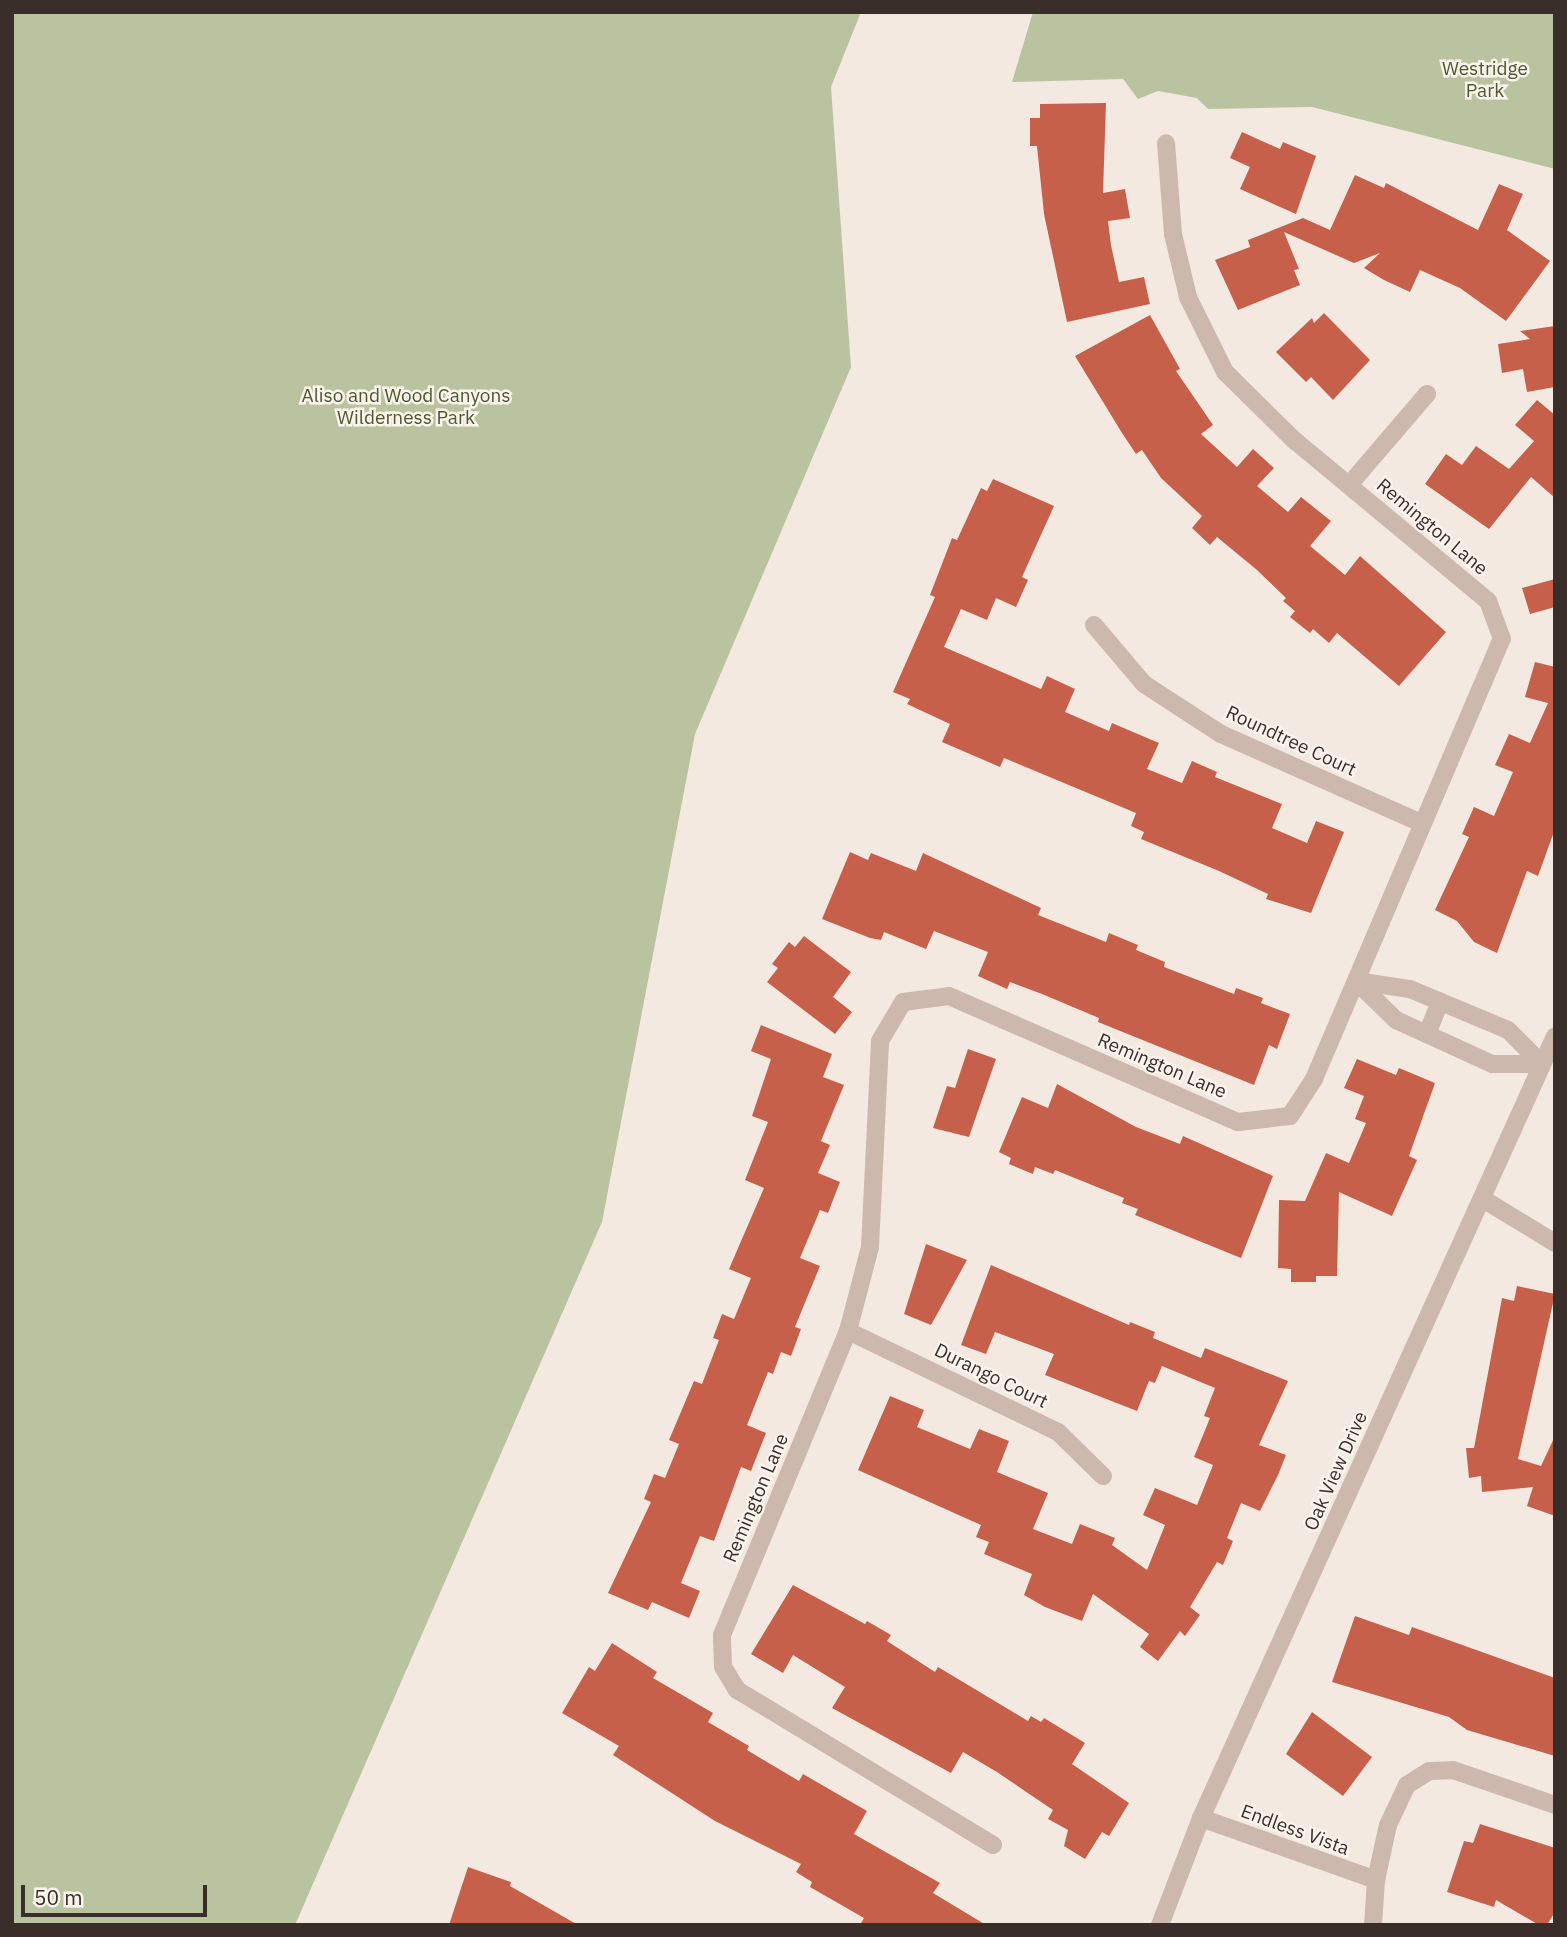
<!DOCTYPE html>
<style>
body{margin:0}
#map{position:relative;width:1567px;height:1937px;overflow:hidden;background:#f4e9e0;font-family:"IBM Plex Sans",sans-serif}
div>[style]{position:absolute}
.green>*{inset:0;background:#bac3a0}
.building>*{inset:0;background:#c7604b}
.minor>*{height:18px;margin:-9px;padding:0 9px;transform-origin:9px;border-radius:9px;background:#ccb8ac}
span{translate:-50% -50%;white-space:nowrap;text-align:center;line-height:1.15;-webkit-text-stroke:5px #fbf4ed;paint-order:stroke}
.park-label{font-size:19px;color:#4c592e}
.street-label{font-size:19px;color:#3a2e2b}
.frame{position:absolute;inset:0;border:14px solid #3a2e2b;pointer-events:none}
.scale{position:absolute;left:21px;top:1885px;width:186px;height:32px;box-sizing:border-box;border:4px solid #3a2e2b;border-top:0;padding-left:9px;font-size:21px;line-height:24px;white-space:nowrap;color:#3a2e2b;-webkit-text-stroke:5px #fbf4ed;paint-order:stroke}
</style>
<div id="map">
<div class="green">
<i style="clip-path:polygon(12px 12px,861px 12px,831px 87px,851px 367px,695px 734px,602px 1222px,295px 1925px,12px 1925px)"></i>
<i style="clip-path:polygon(1033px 12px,1555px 12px,1555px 169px,1312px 107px,1208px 109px,1197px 98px,1158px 91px,1138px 99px,1123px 79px,1012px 82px)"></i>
</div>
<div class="building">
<i style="clip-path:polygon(1106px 103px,1103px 193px,1125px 189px,1130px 218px,1108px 221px,1111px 245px,1119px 282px,1144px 277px,1150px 304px,1067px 322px,1044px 214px,1037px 146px,1030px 146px,1030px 118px,1040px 118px,1040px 104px)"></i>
<i style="clip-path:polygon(1242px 132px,1280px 149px,1283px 142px,1316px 156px,1296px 214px,1240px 189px,1250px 167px,1230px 158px)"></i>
<i style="clip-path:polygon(1355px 175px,1384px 188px,1386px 183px,1478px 230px,1499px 184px,1523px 194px,1507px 230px,1550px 261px,1506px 321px,1460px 288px,1420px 270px,1410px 292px,1384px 280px,1364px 268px,1380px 253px,1354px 263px,1284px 232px,1299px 269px,1294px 270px,1300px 285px,1238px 310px,1215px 260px,1250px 247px,1248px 240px,1303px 218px,1330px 230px)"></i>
<i style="clip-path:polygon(1324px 313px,1370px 360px,1333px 400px,1311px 377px,1306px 382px,1276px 352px,1312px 318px,1314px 323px)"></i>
<i style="clip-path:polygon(1150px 315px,1180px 369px,1176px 371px,1213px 425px,1201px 434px,1237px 467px,1253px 449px,1274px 468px,1257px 486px,1288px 512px,1301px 497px,1331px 521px,1310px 546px,1345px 575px,1360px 556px,1446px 632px,1399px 686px,1337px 633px,1329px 643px,1313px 629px,1310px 633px,1290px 617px,1295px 611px,1283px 601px,1286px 598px,1257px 570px,1217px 537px,1210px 545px,1192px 528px,1202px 516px,1161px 478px,1142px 450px,1136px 454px,1122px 433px,1075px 356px)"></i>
<i style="clip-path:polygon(1555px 326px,1555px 387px,1527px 392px,1523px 369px,1502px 373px,1498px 344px,1530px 339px,1520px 331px)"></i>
<i style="clip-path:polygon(1537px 400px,1555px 415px,1555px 498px,1531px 477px,1489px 529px,1425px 484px,1446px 454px,1462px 465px,1476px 446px,1509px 469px,1534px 441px,1515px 425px)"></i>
<i style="clip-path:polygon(993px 479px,1054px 506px,1022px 577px,1028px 580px,1016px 607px,996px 598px,987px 620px,961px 609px,944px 647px,1041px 689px,1047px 676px,1075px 689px,1065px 712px,1109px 731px,1112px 723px,1159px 743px,1147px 769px,1182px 783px,1192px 761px,1217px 772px,1215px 777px,1282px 804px,1272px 828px,1307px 843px,1316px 821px,1344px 832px,1311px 913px,1266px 899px,1268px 894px,1219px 871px,1141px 839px,1144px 832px,1131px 826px,1136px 813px,1004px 758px,1000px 767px,942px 742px,950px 724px,907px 704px,910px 699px,893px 692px,935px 597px,930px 595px,952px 538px,957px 540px,981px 488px,987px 491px)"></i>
<i style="clip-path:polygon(1555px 579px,1555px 607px,1530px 614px,1522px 588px)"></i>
<i style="clip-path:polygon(1535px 662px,1555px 667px,1555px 829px,1538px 876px,1527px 871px,1497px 953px,1474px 942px,1457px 921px,1435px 910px,1469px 837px,1462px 834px,1474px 807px,1494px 816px,1513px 772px,1495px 765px,1509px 734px,1530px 743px,1548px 703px,1525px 697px)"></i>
<i style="clip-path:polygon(850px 852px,868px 860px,871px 853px,916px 871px,923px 853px,1041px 908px,1038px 915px,1106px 942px,1109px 933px,1138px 945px,1136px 950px,1165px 962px,1164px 967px,1234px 994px,1236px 988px,1263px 998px,1261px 1003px,1290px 1014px,1277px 1049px,1269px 1045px,1254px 1085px,1098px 1022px,1099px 1018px,1042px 994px,1010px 982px,1007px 989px,978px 976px,988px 952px,934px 931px,926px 949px,884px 932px,881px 940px,870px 938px,822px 919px)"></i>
<i style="clip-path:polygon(804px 936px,851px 972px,833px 997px,852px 1012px,835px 1034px,767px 982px,778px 968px,772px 964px,789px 942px,795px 947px)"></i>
<i style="clip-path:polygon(761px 1025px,832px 1054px,823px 1077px,844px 1085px,821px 1141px,830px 1145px,818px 1173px,840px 1182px,828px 1213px,820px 1210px,800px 1258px,820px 1266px,795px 1327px,801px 1329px,791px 1356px,781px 1352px,773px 1374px,768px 1372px,747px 1425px,766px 1433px,751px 1471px,741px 1467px,714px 1541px,700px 1536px,681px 1583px,700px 1591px,689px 1618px,652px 1602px,648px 1610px,608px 1593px,651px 1502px,644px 1499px,654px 1474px,665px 1478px,679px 1444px,669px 1440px,694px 1381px,702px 1384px,719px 1340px,713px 1338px,722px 1314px,734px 1319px,751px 1278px,729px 1269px,764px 1188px,745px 1180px,768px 1122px,752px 1116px,771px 1059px,751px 1051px)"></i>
<i style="clip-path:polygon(968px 1049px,996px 1059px,969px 1137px,933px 1128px,947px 1086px,955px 1088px)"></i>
<i style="clip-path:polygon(1357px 1059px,1396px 1075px,1399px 1068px,1435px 1083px,1409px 1156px,1417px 1160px,1392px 1216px,1339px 1192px,1337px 1276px,1316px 1276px,1316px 1282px,1291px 1282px,1291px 1269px,1278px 1268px,1279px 1200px,1305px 1201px,1326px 1153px,1349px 1163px,1366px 1123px,1355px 1119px,1364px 1096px,1344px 1088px)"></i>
<i style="clip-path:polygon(1057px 1084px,1136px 1127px,1180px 1144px,1183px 1136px,1273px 1176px,1241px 1258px,1135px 1215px,1138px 1209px,1122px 1203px,1124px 1198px,1055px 1170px,1053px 1174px,1035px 1167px,1033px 1174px,1009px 1164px,1011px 1158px,999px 1152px,1022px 1097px,1048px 1108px)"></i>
<i style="clip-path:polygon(926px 1244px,967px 1260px,931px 1325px,904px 1314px)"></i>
<i style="clip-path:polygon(991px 1265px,1129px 1325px,1130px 1322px,1155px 1332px,1153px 1338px,1201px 1358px,1205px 1348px,1288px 1381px,1259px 1445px,1286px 1455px,1278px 1475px,1260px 1511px,1241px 1503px,1227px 1538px,1233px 1541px,1223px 1565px,1217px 1562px,1190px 1607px,1200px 1615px,1185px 1636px,1180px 1631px,1158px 1661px,1140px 1647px,1149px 1634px,1093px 1594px,1082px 1621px,1045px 1607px,1024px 1595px,1032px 1574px,984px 1554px,989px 1542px,976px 1537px,981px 1525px,858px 1470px,890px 1396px,924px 1410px,917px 1427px,970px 1449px,979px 1429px,1009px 1441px,997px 1472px,1048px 1493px,1033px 1529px,1072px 1544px,1080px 1524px,1115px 1538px,1112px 1545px,1147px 1570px,1165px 1525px,1143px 1515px,1155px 1488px,1197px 1505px,1213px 1465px,1194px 1457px,1210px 1418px,1204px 1416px,1215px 1388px,1162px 1366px,1155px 1383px,1149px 1381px,1137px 1411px,1045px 1375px,1054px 1354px,995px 1332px,986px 1354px,961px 1345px)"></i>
<i style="clip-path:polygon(1517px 1286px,1555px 1294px,1518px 1459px,1541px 1466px,1555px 1436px,1555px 1516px,1527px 1506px,1533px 1487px,1482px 1492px,1481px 1476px,1469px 1478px,1466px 1448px,1474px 1448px,1502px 1298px,1514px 1301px)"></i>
<i style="clip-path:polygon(793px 1585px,865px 1624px,867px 1621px,891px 1635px,887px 1641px,935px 1672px,938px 1667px,1028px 1721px,1031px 1716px,1041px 1722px,1044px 1718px,1085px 1743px,1072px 1764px,1129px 1803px,1109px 1836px,1102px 1832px,1085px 1859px,1064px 1846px,1068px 1830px,1048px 1819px,1053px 1810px,997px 1772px,963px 1752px,951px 1773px,832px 1708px,845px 1687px,793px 1655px,783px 1673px,751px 1654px)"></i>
<i style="clip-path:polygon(1355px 1616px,1409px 1635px,1412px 1627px,1555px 1678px,1555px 1756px,1467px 1730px,1449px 1717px,1332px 1682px)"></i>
<i style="clip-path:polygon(612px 1643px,657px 1672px,653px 1678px,713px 1713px,708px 1722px,749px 1746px,747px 1750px,799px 1781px,803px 1774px,867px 1811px,854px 1834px,940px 1883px,933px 1893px,986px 1925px,860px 1925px,864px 1918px,810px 1887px,812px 1882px,796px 1872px,801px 1864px,715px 1821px,613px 1755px,619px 1746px,562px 1713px,589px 1667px,595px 1671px)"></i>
<i style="clip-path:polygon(1312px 1712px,1372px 1757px,1343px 1796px,1286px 1754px)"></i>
<i style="clip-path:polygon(1480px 1824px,1555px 1848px,1555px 1912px,1547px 1925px,1539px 1925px,1496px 1900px,1494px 1907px,1447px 1892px,1464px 1841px,1473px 1843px)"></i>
<i style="clip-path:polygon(468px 1867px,511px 1882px,510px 1886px,578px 1925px,449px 1925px)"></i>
</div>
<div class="minor">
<i style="left:1349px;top:485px;width:120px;rotate:-49.4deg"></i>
<i style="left:1094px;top:625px;width:77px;rotate:49.7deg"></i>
<i style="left:1144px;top:684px;width:92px;rotate:33deg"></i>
<i style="left:1221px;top:734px;width:219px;rotate:24deg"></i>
<i style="left:1356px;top:981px;width:56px;rotate:44.3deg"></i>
<i style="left:1396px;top:1020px;width:106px;rotate:24.6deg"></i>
<i style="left:1492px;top:1064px;width:50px"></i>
<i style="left:1356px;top:981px;width:55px;rotate:8.4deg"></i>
<i style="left:1410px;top:989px;width:106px;rotate:22.7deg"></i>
<i style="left:1508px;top:1030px;width:48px;rotate:45deg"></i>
<i style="left:1427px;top:1034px;width:35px;rotate:-68deg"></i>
<i style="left:1483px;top:1199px;width:84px;rotate:31.4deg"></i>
<i style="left:848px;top:1331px;width:233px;rotate:25.7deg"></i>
<i style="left:1058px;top:1432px;width:63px;rotate:44.4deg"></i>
<i style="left:1201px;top:1818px;width:186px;rotate:19.5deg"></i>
<i style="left:993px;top:1845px;width:299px;rotate:-148.8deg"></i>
<i style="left:737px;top:1690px;width:27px;rotate:-121deg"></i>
<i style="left:723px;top:1667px;width:32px;rotate:-92deg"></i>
<i style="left:722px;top:1635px;width:329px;rotate:-67.5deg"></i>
<i style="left:848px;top:1331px;width:87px;rotate:-75.3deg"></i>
<i style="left:870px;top:1247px;width:206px;rotate:-87.2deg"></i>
<i style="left:880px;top:1041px;width:45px;rotate:-59.5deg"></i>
<i style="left:903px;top:1002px;width:46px;rotate:-7.4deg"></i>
<i style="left:949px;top:996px;width:315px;rotate:23.6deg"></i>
<i style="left:1238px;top:1122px;width:52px;rotate:-6.6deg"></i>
<i style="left:1290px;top:1116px;width:44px;rotate:-57deg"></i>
<i style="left:1314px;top:1079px;width:478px;rotate:-66.9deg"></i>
<i style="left:1502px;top:639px;width:40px;rotate:-110.2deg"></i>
<i style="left:1488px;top:601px;width:251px;rotate:-140.3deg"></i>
<i style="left:1295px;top:441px;width:98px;rotate:-135.4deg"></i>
<i style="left:1225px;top:372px;width:84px;rotate:-116.3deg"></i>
<i style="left:1188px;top:297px;width:65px;rotate:-103.4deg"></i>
<i style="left:1173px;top:234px;width:91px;rotate:-94.4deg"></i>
<i style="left:1160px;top:1925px;width:115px;rotate:-69deg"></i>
<i style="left:1201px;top:1818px;width:858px;rotate:-65.64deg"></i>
<i style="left:1373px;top:1925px;width:45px;rotate:-86.2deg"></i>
<i style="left:1376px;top:1880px;width:56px;rotate:-77.7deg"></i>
<i style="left:1388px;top:1825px;width:44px;rotate:-64.6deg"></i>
<i style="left:1407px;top:1785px;width:26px;rotate:-32deg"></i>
<i style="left:1429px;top:1771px;width:24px;rotate:-2deg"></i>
<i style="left:1453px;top:1770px;width:108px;rotate:18.9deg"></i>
</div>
<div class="park-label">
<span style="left:1485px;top:80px">Westridge<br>Park</span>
<span style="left:406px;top:407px">Aliso and Wood Canyons<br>Wilderness Park</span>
</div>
<div class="street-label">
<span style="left:1432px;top:527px;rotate:40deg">Remington Lane</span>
<span style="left:1291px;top:741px;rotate:25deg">Roundtree Court</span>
<span style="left:1162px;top:1066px;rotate:23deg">Remington Lane</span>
<span style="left:991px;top:1376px;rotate:26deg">Durango Court</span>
<span style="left:1336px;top:1471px;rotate:-66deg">Oak View Drive</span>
<span style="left:756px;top:1498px;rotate:-67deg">Remington Lane</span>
<span style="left:1295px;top:1830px;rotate:20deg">Endless Vista</span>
</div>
<div class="frame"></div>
<div class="scale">50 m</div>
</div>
